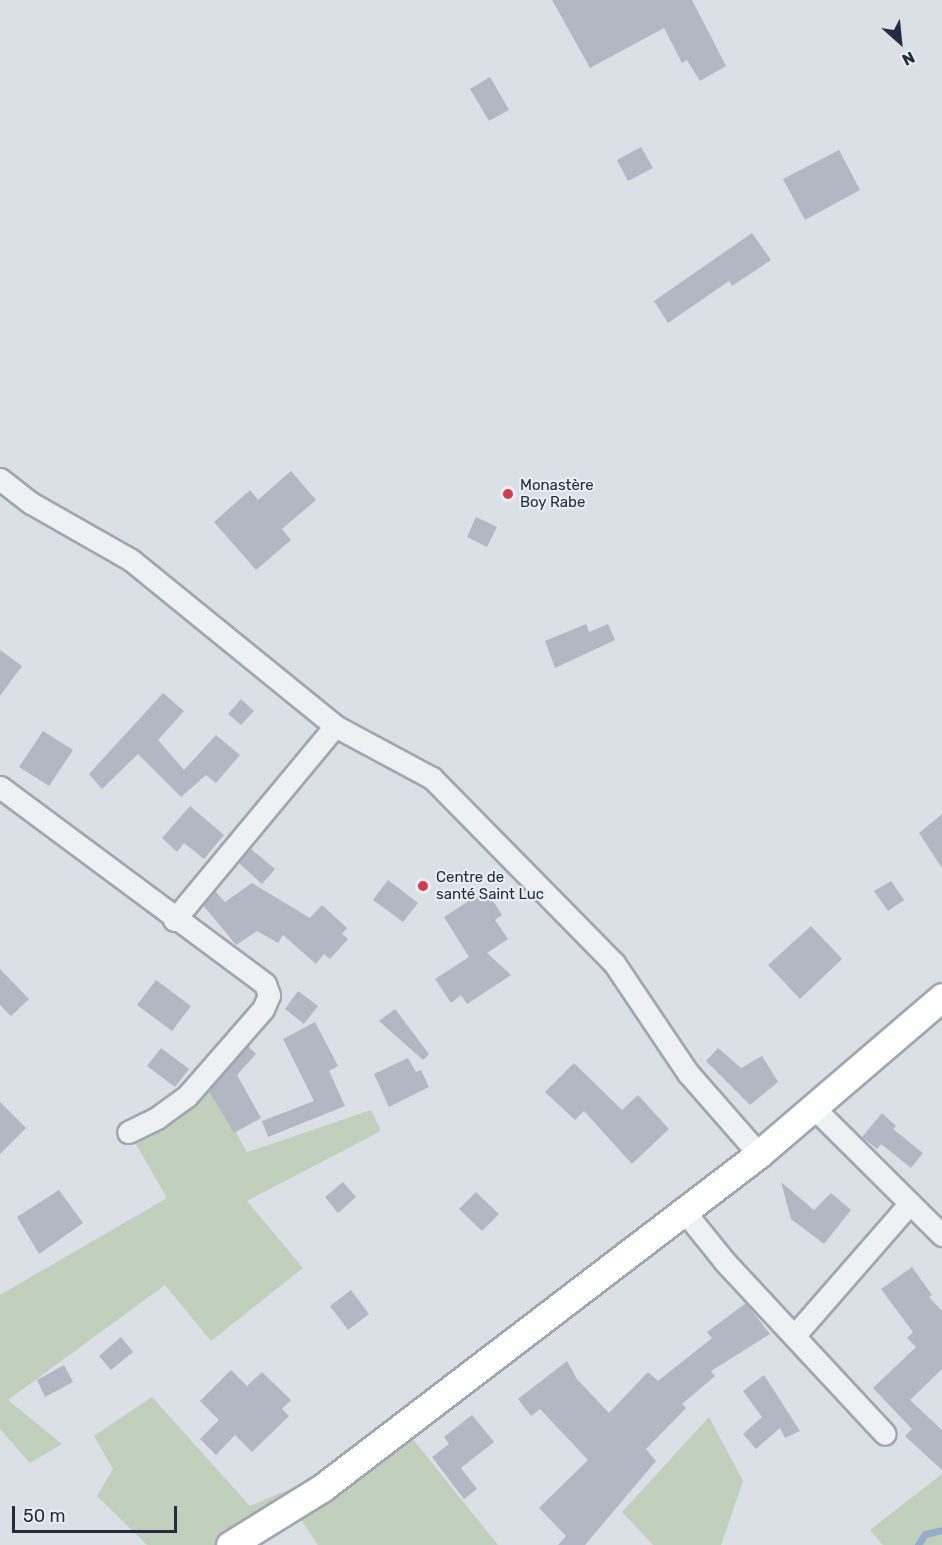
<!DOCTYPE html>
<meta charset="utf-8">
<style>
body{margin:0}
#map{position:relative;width:942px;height:1545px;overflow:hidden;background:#dbdfe6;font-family:Rubik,sans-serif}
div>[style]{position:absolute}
.green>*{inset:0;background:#c1d0bc}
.stream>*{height:7px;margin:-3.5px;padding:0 3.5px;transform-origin:3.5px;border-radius:3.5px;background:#95adc8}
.building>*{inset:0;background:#b2b8c3}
.roads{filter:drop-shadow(2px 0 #a1a6b0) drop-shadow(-2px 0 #a1a6b0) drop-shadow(0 2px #a1a6b0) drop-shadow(0 -2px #a1a6b0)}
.minor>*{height:21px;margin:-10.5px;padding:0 10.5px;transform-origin:10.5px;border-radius:10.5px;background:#eef0f4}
.major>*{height:27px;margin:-13.5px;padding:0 13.5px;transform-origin:13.5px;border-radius:13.5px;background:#fff}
.dots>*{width:16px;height:16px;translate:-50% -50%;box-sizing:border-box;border:3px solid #eaeef4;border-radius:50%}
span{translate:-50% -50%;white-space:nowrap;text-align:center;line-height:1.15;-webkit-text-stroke:4.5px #eaeef4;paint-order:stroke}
.poi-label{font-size:15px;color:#252d3c}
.left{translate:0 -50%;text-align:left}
.north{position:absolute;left:870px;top:12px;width:60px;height:60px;-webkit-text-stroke:4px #eaeef4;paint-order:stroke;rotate:153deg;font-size:16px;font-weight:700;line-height:24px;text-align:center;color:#252d3c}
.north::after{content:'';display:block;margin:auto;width:21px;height:27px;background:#252d3c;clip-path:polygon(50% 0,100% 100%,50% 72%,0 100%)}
.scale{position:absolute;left:12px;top:1506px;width:165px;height:27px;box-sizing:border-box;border:3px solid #252d3c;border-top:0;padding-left:8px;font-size:18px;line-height:21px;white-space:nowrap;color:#252d3c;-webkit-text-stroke:4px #eaeef4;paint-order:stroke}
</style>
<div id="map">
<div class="green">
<i style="clip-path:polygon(207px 1081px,247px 1152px,371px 1110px,381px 1131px,247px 1201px,303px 1268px,211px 1341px,165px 1285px,8px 1400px,62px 1444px,30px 1463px,0 1429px,0 1295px,167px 1198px,133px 1139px)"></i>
<i style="clip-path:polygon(152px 1397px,250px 1506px,412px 1438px,498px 1545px,318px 1545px,300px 1518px,256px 1545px,147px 1545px,97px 1496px,113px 1469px,94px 1436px)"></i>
<i style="clip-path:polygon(709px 1417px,743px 1481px,721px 1545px,653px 1545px,622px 1512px)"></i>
<i style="clip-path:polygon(942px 1474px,942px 1545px,883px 1545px,870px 1530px)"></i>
</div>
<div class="stream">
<i style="left:918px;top:1545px;width:13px;rotate:-58deg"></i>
<i style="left:925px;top:1534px;width:17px;rotate:-13deg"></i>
</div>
<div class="building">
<i style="clip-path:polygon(552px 0,692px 0,726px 66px,700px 81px,687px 60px,682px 63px,664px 28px,590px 68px)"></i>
<i style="clip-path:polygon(490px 77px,509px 110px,489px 121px,470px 89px)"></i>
<i style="clip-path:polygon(641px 147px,653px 168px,628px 181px,617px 160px)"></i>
<i style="clip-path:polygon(839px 150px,860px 190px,805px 220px,783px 179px)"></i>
<i style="clip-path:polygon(752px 233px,771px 260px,732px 286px,729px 281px,668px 323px,654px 301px)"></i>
<i style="clip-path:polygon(291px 471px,316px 500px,282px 529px,291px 540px,256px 570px,214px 522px,250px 490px,258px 500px)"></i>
<i style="clip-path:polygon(476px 517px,497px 527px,487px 547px,467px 537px)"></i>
<i style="clip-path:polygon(586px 624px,589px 632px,608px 624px,615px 640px,555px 668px,545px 641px)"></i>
<i style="clip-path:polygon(0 650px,22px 666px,0 696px)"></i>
<i style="clip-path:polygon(163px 693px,184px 711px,158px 740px,184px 770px,216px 735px,240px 755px,216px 783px,206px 775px,181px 797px,138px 754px,102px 789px,89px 774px)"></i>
<i style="clip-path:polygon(241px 699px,254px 711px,241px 725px,228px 714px)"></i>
<i style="clip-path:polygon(43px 731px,73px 750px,49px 786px,19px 767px)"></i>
<i style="clip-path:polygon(190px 806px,224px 835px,204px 859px,184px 843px,177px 852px,162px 838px)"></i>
<i style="clip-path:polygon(942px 814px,942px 868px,919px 833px)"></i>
<i style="clip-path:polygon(251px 849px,275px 869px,262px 884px,239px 863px)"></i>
<i style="clip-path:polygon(388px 880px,418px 903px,403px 922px,373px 900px)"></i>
<i style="clip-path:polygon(891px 881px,904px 900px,888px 911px,874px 891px)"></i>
<i style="clip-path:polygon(252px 883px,310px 918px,322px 905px,347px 928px,342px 934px,348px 939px,330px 959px,324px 954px,316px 964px,283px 935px,278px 943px,257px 931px,236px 945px,203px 905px,215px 891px,225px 902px)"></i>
<i style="clip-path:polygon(486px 890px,502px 915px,495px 920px,508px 939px,487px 953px,511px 975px,467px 1004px,461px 995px,451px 1003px,435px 979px,469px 957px,444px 917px)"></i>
<i style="clip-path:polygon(811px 926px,842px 959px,800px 999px,768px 965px)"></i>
<i style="clip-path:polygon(0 969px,29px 999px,11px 1016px,0 1005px)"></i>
<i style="clip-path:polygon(156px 980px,191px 1006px,172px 1031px,137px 1005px)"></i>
<i style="clip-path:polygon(298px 991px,318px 1006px,304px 1024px,285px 1009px)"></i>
<i style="clip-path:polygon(395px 1009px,429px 1054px,423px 1060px,379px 1021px)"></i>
<i style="clip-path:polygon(315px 1022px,338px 1066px,329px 1071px,345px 1106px,268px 1137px,262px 1121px,314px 1101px,283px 1039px)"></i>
<i style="clip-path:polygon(248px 1046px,256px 1054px,237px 1075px,261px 1118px,234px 1133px,209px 1091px)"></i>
<i style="clip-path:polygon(161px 1048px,189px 1069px,175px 1087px,147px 1066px)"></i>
<i style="clip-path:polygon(718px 1048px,741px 1068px,762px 1056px,778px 1082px,750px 1105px,706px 1061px)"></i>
<i style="clip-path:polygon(408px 1058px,416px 1072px,421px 1070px,429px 1087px,389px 1107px,374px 1074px)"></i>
<i style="clip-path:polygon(574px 1063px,622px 1110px,638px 1095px,669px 1129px,632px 1164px,584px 1111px,575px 1120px,545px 1092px)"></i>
<i style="clip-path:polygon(0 1102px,26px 1128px,0 1154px)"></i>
<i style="clip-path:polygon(882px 1113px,896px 1126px,893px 1129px,923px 1153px,911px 1168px,881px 1144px,877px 1149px,862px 1137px)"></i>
<i style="clip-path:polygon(343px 1182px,356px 1197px,338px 1213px,325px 1197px)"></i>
<i style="clip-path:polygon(781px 1182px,814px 1210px,831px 1193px,851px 1210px,824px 1244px,791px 1219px)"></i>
<i style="clip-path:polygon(59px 1190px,83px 1223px,39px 1254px,17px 1217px)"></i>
<i style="clip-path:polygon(476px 1192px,499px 1214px,482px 1231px,459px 1209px)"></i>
<i style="clip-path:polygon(912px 1267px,932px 1295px,929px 1297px,942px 1311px,942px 1369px,910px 1400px,942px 1430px,942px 1470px,905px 1436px,912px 1429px,873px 1388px,916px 1347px,907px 1338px,913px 1332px,881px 1289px)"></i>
<i style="clip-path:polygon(351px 1290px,369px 1314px,348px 1330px,330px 1306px)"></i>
<i style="clip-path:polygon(746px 1303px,770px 1334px,711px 1371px,715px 1376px,682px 1404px,686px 1408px,646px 1449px,656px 1461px,585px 1545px,558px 1545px,566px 1536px,539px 1508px,588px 1460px,540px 1409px,531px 1416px,518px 1399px,567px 1361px,577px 1379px,609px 1413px,648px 1372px,658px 1381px,712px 1338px,707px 1332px)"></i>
<i style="clip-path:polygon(121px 1337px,133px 1352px,111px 1370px,99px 1356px)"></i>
<i style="clip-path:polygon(64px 1365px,73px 1382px,45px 1397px,37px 1380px)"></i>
<i style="clip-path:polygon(231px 1370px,247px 1386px,262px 1372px,291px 1400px,282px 1409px,289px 1416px,252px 1452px,235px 1435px,216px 1455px,200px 1439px,219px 1420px,200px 1401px)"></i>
<i style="clip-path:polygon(764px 1375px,800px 1431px,785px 1438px,780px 1428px,756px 1449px,743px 1434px,762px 1417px,743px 1391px)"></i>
<i style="clip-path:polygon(472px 1415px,494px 1442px,461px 1468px,477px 1489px,464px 1499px,432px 1457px,449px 1444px,444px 1437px)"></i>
</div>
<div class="roads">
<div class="minor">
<i style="left:0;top:479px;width:39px;rotate:38deg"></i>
<i style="left:31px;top:503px;width:115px;rotate:29.7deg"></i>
<i style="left:131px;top:560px;width:263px;rotate:39.1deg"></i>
<i style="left:335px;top:726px;width:110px;rotate:28.2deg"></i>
<i style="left:432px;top:778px;width:260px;rotate:45.5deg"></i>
<i style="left:614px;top:963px;width:133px;rotate:56.1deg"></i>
<i style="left:688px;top:1073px;width:108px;rotate:48.8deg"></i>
<i style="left:0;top:787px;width:330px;rotate:36.6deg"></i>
<i style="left:265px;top:984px;width:12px;rotate:70deg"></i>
<i style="left:269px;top:995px;width:15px;rotate:113deg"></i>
<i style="left:263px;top:1009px;width:116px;rotate:131.1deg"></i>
<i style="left:187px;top:1096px;width:37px;rotate:144deg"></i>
<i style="left:157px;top:1118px;width:32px;rotate:154deg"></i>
<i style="left:174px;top:920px;width:252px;rotate:-50.3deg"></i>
<i style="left:813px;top:1107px;width:182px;rotate:44.8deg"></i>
<i style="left:684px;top:1211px;width:67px;rotate:51.1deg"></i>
<i style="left:726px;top:1263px;width:233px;rotate:47.1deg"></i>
<i style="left:794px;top:1336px;width:176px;rotate:-48.9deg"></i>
</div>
<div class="major">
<i style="left:230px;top:1545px;width:108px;rotate:-31.8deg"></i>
<i style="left:322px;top:1488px;width:550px;rotate:-37.39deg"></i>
<i style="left:759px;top:1154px;width:241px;rotate:-40.6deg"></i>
</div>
</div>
<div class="dots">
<i style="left:508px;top:494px;background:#d03b4f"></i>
<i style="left:423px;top:886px;background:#d03b4f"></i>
</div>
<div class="poi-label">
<span class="left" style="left:520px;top:494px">Monastère<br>Boy Rabe</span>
<span class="left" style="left:436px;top:886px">Centre de<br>santé Saint Luc</span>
</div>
<div class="north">N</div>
<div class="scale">50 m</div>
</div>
